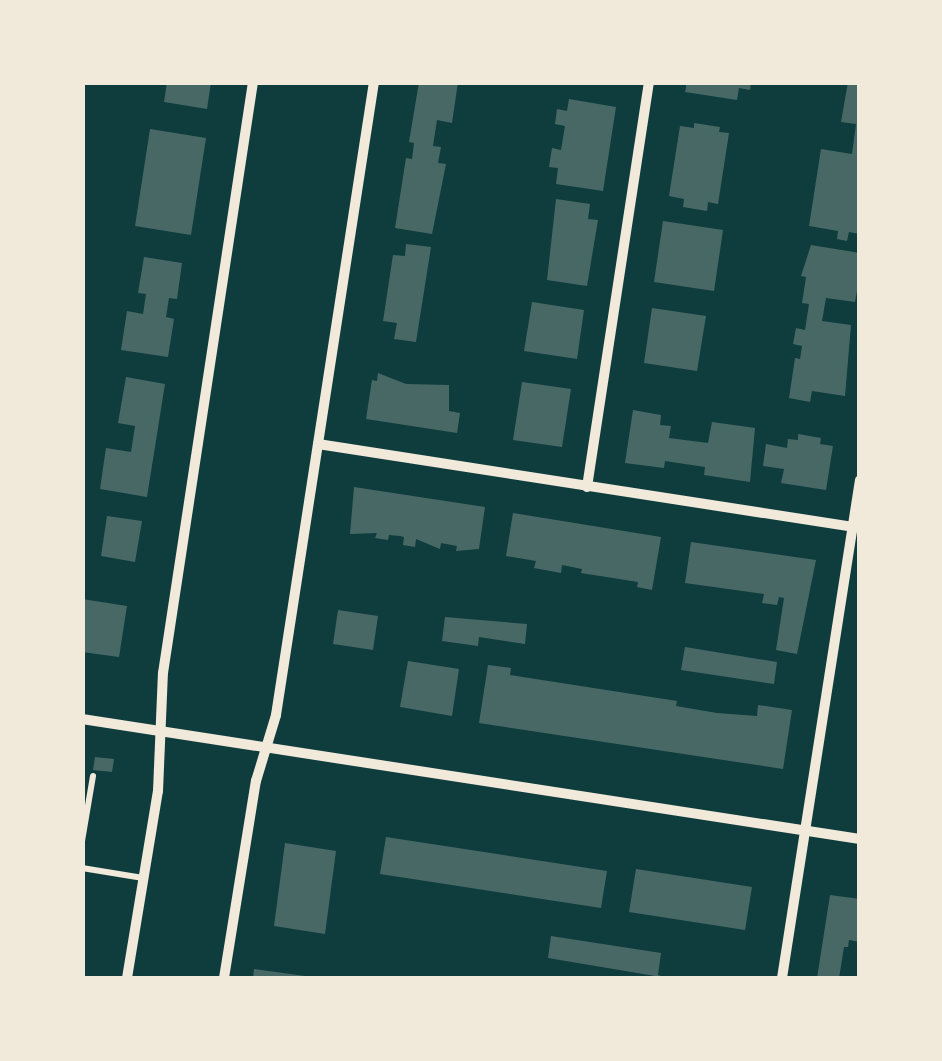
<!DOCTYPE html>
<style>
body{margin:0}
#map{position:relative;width:942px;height:1061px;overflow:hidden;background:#0f3d3e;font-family:"Titillium Web",sans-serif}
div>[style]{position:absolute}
.building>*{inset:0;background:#486865}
.service>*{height:6px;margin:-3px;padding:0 3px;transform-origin:3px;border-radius:3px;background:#f1e9da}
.minor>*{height:10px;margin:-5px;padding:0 5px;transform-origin:5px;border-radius:5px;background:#f1e9da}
span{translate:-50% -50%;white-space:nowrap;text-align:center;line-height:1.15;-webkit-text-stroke:10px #f1e9da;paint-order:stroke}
.frame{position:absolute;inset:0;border:85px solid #f1e9da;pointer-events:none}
</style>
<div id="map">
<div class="building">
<i style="clip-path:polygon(167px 82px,211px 82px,207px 109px,164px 102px)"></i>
<i style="clip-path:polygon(419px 82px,458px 82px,452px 123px,437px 120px,433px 146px,441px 147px,438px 163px,446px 164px,432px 234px,395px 228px,406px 158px,412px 159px,414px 143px,409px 142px)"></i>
<i style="clip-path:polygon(687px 82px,751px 82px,750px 90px,739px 88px,737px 100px,685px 92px)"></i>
<i style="clip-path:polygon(848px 82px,860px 83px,860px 234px,849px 232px,847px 241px,837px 239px,838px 231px,809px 226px,821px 149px,852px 154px,856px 124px,841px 122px)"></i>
<i style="clip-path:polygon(569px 99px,616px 107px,603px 191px,556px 184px,558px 168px,549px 167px,552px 148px,561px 150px,565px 126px,555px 124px,557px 109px,567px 111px)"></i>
<i style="clip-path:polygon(694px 123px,720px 127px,719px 132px,729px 133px,718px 204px,708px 202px,707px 211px,683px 207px,684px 199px,669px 196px,680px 126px,694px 128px)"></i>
<i style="clip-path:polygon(150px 129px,206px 138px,191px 235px,135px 226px)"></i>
<i style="clip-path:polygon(556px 199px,590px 204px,588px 219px,598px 220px,587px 286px,547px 280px)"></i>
<i style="clip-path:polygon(663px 221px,723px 230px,714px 291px,654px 282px)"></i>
<i style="clip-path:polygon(406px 244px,431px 247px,416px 342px,394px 339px,397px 323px,383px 321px,393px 255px,405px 256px)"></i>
<i style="clip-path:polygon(811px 245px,860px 253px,860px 273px,855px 302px,826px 298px,822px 321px,851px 325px,845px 396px,812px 391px,810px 402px,789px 398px,795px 358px,800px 359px,802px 346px,793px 344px,796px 328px,805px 330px,809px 304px,802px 303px,806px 277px,801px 276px)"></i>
<i style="clip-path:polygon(144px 257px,182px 263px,177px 299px,169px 298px,166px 317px,174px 319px,168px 357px,121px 350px,127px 311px,143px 314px,146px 294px,138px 293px)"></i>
<i style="clip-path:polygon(532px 302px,584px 310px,577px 359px,524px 351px)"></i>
<i style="clip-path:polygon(652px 308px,706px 316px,697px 371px,644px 363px)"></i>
<i style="clip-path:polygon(378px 373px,406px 384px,449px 385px,449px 411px,460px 413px,457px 433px,366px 419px,372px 380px,377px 381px)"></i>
<i style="clip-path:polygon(126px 377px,165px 384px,147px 497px,100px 489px,106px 448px,131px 452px,135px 426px,118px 423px)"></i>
<i style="clip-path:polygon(522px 382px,571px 389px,562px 447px,513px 440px)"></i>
<i style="clip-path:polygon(633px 410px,661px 415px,660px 425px,671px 426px,669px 438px,708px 443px,712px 422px,755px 428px,750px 482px,704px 475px,705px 467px,665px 461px,664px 468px,625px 463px)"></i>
<i style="clip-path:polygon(798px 434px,821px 438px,820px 444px,833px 446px,826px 490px,781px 483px,784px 469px,763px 466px,766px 444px,787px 448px,788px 439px,798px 440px)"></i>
<i style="clip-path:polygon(354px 487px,485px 507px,479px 549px,456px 551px,457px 546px,441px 543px,440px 549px,416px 539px,415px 547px,403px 545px,404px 537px,400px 536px,389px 535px,388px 540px,375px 538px,377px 533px,350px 534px)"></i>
<i style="clip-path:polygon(513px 513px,661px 537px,652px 590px,637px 587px,638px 582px,581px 573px,582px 569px,562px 565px,561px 573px,534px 568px,536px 561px,506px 556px)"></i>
<i style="clip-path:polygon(107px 516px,142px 521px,135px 562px,101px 556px)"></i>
<i style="clip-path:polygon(691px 542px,816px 560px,797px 654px,776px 650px,784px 598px,779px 597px,777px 605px,762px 603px,764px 594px,685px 583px)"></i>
<i style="clip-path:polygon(82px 599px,127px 606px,119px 657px,82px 652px)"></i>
<i style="clip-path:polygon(338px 610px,378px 616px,373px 650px,333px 644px)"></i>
<i style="clip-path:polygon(445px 617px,527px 624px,525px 644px,479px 637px,478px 646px,442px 641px)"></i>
<i style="clip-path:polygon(685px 647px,777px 662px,774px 684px,681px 670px)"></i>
<i style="clip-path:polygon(408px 661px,459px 669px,452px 716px,400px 707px)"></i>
<i style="clip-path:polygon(488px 665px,511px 668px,510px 675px,677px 701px,676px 706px,717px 713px,757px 716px,758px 705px,792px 710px,783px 769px,479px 723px)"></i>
<i style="clip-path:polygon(95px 757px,114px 759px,112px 772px,93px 770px)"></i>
<i style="clip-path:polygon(386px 837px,607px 871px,601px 908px,380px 874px)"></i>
<i style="clip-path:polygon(285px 843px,336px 851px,325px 934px,274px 926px)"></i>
<i style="clip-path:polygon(636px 869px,752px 887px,745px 930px,629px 912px)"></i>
<i style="clip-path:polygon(830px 895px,860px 899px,860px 942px,849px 940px,848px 947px,844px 947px,839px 978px,817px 978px)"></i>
<i style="clip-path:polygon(551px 936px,661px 953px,658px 975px,667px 978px,548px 958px)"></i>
<i style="clip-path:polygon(254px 969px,305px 976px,305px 978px,253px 978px)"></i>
</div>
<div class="service">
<i style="left:82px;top:841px;width:66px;rotate:-80.4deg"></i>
<i style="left:82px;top:868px;width:62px;rotate:9.3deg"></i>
</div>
<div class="minor">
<i style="left:318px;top:444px;width:548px;rotate:8.81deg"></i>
<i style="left:587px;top:487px;width:410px;rotate:-81.3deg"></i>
<i style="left:82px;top:719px;width:787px;rotate:8.77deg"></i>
<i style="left:127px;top:978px;width:190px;rotate:-80.6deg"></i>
<i style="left:158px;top:791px;width:118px;rotate:-87.6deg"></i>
<i style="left:163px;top:673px;width:598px;rotate:-81.34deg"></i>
<i style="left:224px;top:978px;width:200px;rotate:-80.8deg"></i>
<i style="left:256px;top:781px;width:69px;rotate:-73.1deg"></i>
<i style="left:276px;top:715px;width:641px;rotate:-81.2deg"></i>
<i style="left:782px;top:978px;width:504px;rotate:-81.1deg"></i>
</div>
<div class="frame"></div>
</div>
